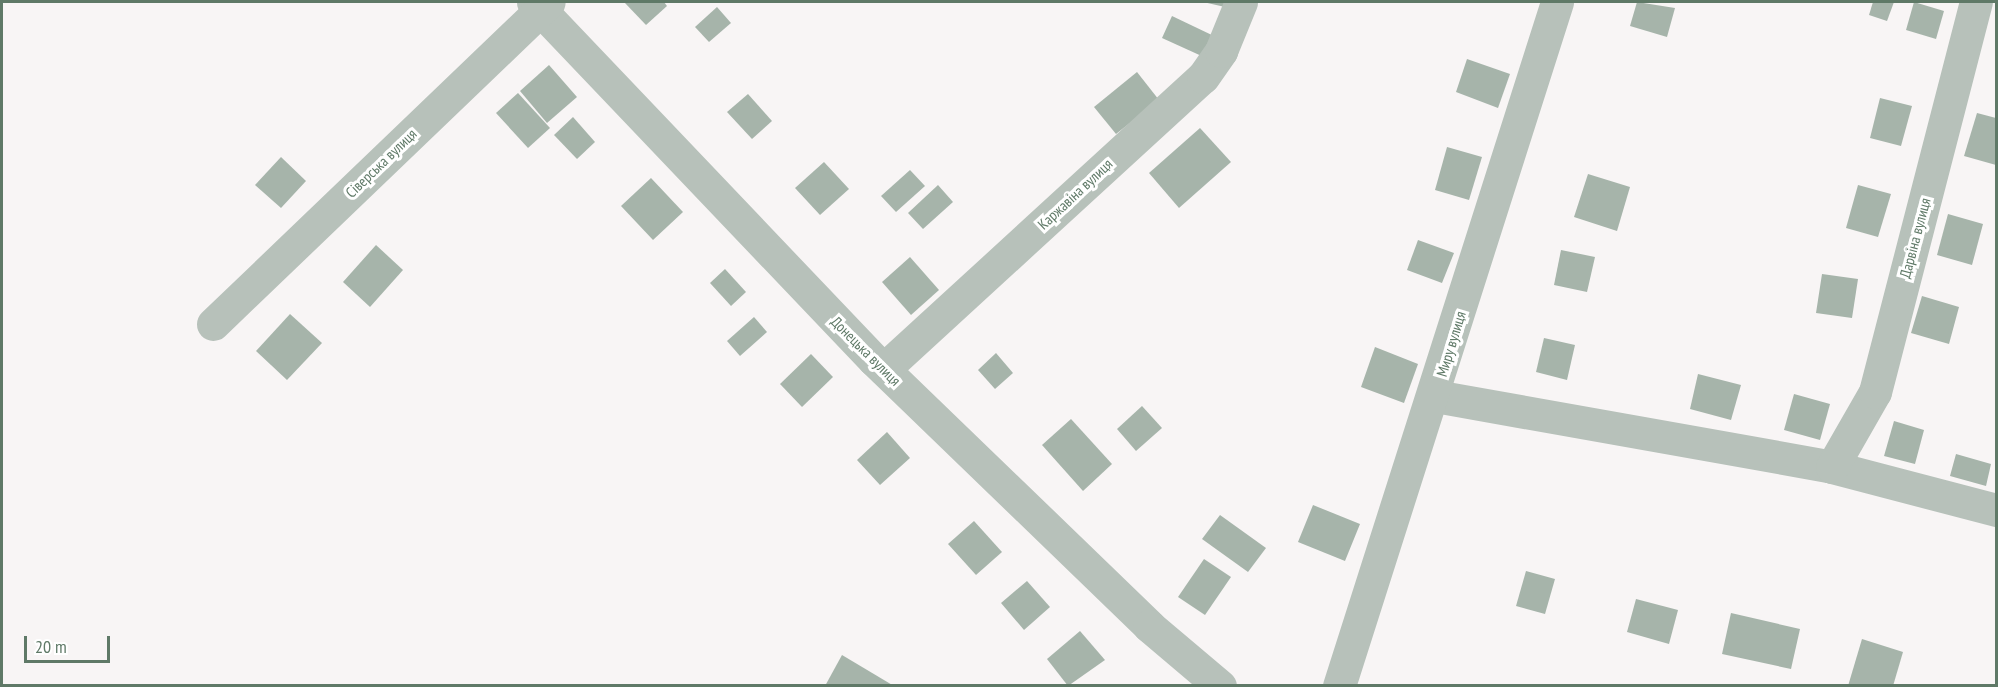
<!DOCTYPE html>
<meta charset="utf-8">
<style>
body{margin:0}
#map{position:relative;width:1998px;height:687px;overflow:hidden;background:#f8f5f5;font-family:"PT Sans Narrow",sans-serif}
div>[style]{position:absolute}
.building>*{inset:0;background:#a6b4aa}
.minor>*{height:33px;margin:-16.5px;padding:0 16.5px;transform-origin:16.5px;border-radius:16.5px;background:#b7c1ba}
span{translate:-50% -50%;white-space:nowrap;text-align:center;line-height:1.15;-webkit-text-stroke:6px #fff;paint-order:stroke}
.street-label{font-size:15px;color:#5f7967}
.frame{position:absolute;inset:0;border:3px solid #5f7967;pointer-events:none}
.scale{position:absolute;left:24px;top:636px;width:86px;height:27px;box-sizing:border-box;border:3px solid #5f7967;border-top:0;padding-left:8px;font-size:18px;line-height:21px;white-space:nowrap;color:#5f7967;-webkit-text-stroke:4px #fff;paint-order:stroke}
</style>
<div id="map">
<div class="building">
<i style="clip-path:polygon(624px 2px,664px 2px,667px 6px,646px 25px)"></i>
<i style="clip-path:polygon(1203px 2px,1226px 2px,1225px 7px)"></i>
<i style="clip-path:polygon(1637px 2px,1675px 8px,1667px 37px,1630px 26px)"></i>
<i style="clip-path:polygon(1873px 2px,1894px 2px,1887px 21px,1869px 15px)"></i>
<i style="clip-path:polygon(1914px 2px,1944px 11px,1936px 39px,1906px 30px)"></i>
<i style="clip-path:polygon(717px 7px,731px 23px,709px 42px,695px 27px)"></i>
<i style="clip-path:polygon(1172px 16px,1216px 37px,1206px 58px,1162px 38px)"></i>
<i style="clip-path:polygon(1467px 59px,1510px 74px,1498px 108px,1456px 92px)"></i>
<i style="clip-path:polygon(549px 65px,577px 97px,547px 123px,520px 91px)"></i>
<i style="clip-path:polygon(1137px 72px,1159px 100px,1116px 134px,1094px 107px)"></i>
<i style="clip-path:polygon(518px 93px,550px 128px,528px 148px,496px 113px)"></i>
<i style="clip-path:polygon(748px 94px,772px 121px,752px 139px,727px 112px)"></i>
<i style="clip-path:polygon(1880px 98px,1912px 106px,1901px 146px,1870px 138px)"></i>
<i style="clip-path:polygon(1977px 113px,1996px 118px,1996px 165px,1964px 156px)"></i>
<i style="clip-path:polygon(573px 117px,595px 142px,577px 159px,554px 135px)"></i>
<i style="clip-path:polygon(1200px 128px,1231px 162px,1179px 208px,1149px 173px)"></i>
<i style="clip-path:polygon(1447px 147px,1482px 157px,1469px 200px,1435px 190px)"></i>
<i style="clip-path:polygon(281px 157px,306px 181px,281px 208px,255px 185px)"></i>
<i style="clip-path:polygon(824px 162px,849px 189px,820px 215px,795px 188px)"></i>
<i style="clip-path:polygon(910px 170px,925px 186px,896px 212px,881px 196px)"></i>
<i style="clip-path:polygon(1588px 174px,1630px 187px,1617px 231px,1574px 217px)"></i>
<i style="clip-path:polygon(651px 178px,683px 212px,653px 240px,621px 206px)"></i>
<i style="clip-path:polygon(938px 185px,953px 202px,923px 229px,908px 213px)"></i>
<i style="clip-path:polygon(1858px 185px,1891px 194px,1878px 237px,1846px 228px)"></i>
<i style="clip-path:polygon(1948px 214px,1983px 224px,1972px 265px,1937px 255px)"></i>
<i style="clip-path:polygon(1418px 240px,1454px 253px,1442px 283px,1407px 270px)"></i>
<i style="clip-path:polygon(376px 245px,403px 270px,370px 307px,343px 282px)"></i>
<i style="clip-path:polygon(1561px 250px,1595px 257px,1587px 292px,1554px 285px)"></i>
<i style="clip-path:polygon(910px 257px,939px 290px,911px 315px,882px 282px)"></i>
<i style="clip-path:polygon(725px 269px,746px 292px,731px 306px,710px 283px)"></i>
<i style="clip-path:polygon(1822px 274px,1858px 279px,1852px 318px,1816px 313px)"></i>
<i style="clip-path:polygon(1922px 296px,1959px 307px,1949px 344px,1911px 333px)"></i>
<i style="clip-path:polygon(290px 314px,322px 343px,287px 380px,256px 351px)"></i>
<i style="clip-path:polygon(754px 317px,767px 332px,740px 356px,727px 341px)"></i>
<i style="clip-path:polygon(1544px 338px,1575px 345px,1567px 380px,1536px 372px)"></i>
<i style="clip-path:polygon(1375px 347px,1418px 364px,1404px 403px,1361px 387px)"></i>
<i style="clip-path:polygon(996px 353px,1013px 373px,995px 389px,978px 370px)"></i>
<i style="clip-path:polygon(811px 354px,833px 377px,802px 407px,780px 384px)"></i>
<i style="clip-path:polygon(1698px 374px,1741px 385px,1731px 420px,1690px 409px)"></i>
<i style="clip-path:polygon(1794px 394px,1830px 404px,1820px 440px,1784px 430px)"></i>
<i style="clip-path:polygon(1142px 406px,1162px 428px,1136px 451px,1117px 429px)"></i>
<i style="clip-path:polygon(1071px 419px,1112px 464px,1083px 491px,1042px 445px)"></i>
<i style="clip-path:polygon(1894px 421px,1924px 430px,1915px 464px,1884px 456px)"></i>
<i style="clip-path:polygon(887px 432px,910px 458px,880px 485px,857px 460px)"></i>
<i style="clip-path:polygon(1956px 454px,1991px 464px,1986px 486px,1950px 476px)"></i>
<i style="clip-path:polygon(1313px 505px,1360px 524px,1345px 561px,1298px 542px)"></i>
<i style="clip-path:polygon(1220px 515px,1266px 548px,1248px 572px,1202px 539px)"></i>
<i style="clip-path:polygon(974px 521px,1002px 552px,976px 575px,948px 544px)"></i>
<i style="clip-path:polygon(1204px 559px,1231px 577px,1205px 615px,1178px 597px)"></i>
<i style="clip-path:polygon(1526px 571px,1555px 579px,1545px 614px,1516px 606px)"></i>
<i style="clip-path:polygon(1027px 581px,1050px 607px,1024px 630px,1001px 603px)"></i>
<i style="clip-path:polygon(1636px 599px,1678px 610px,1669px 644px,1627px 632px)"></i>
<i style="clip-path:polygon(1731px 613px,1800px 629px,1791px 669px,1722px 654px)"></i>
<i style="clip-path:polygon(1080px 631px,1105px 660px,1068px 686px,1047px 659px)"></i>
<i style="clip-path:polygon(1862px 639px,1903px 652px,1893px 686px,1848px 686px)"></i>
<i style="clip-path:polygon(842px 655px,894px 686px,825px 686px)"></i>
</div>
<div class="minor">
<i style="left:533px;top:2px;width:494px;rotate:46.4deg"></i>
<i style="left:874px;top:360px;width:383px;rotate:44deg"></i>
<i style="left:1149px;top:626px;width:93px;rotate:40.2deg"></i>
<i style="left:213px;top:324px;width:465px;rotate:-43.8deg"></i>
<i style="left:884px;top:369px;width:432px;rotate:-42.5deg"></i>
<i style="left:1203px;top:77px;width:32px;rotate:-55deg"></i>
<i style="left:1221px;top:51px;width:53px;rotate:-67.8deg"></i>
<i style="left:1435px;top:396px;width:403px;rotate:10.1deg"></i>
<i style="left:1832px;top:467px;width:170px;rotate:14.7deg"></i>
<i style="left:1832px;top:467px;width:86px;rotate:-60.2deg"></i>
<i style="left:1875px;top:392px;width:403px;rotate:-75.5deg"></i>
<i style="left:1339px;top:686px;width:718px;rotate:-72.32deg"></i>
</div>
<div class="street-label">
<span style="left:381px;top:163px;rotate:-44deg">Сіверська вулиця</span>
<span style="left:1075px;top:194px;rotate:-43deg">Каржавіна вулиця</span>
<span style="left:1915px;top:238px;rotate:-75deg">Дарвіна вулиця</span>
<span style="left:1451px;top:344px;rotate:-73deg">Миру вулиця</span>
<span style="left:866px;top:351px;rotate:45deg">Донецька вулиця</span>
</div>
<div class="frame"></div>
<div class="scale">20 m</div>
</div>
